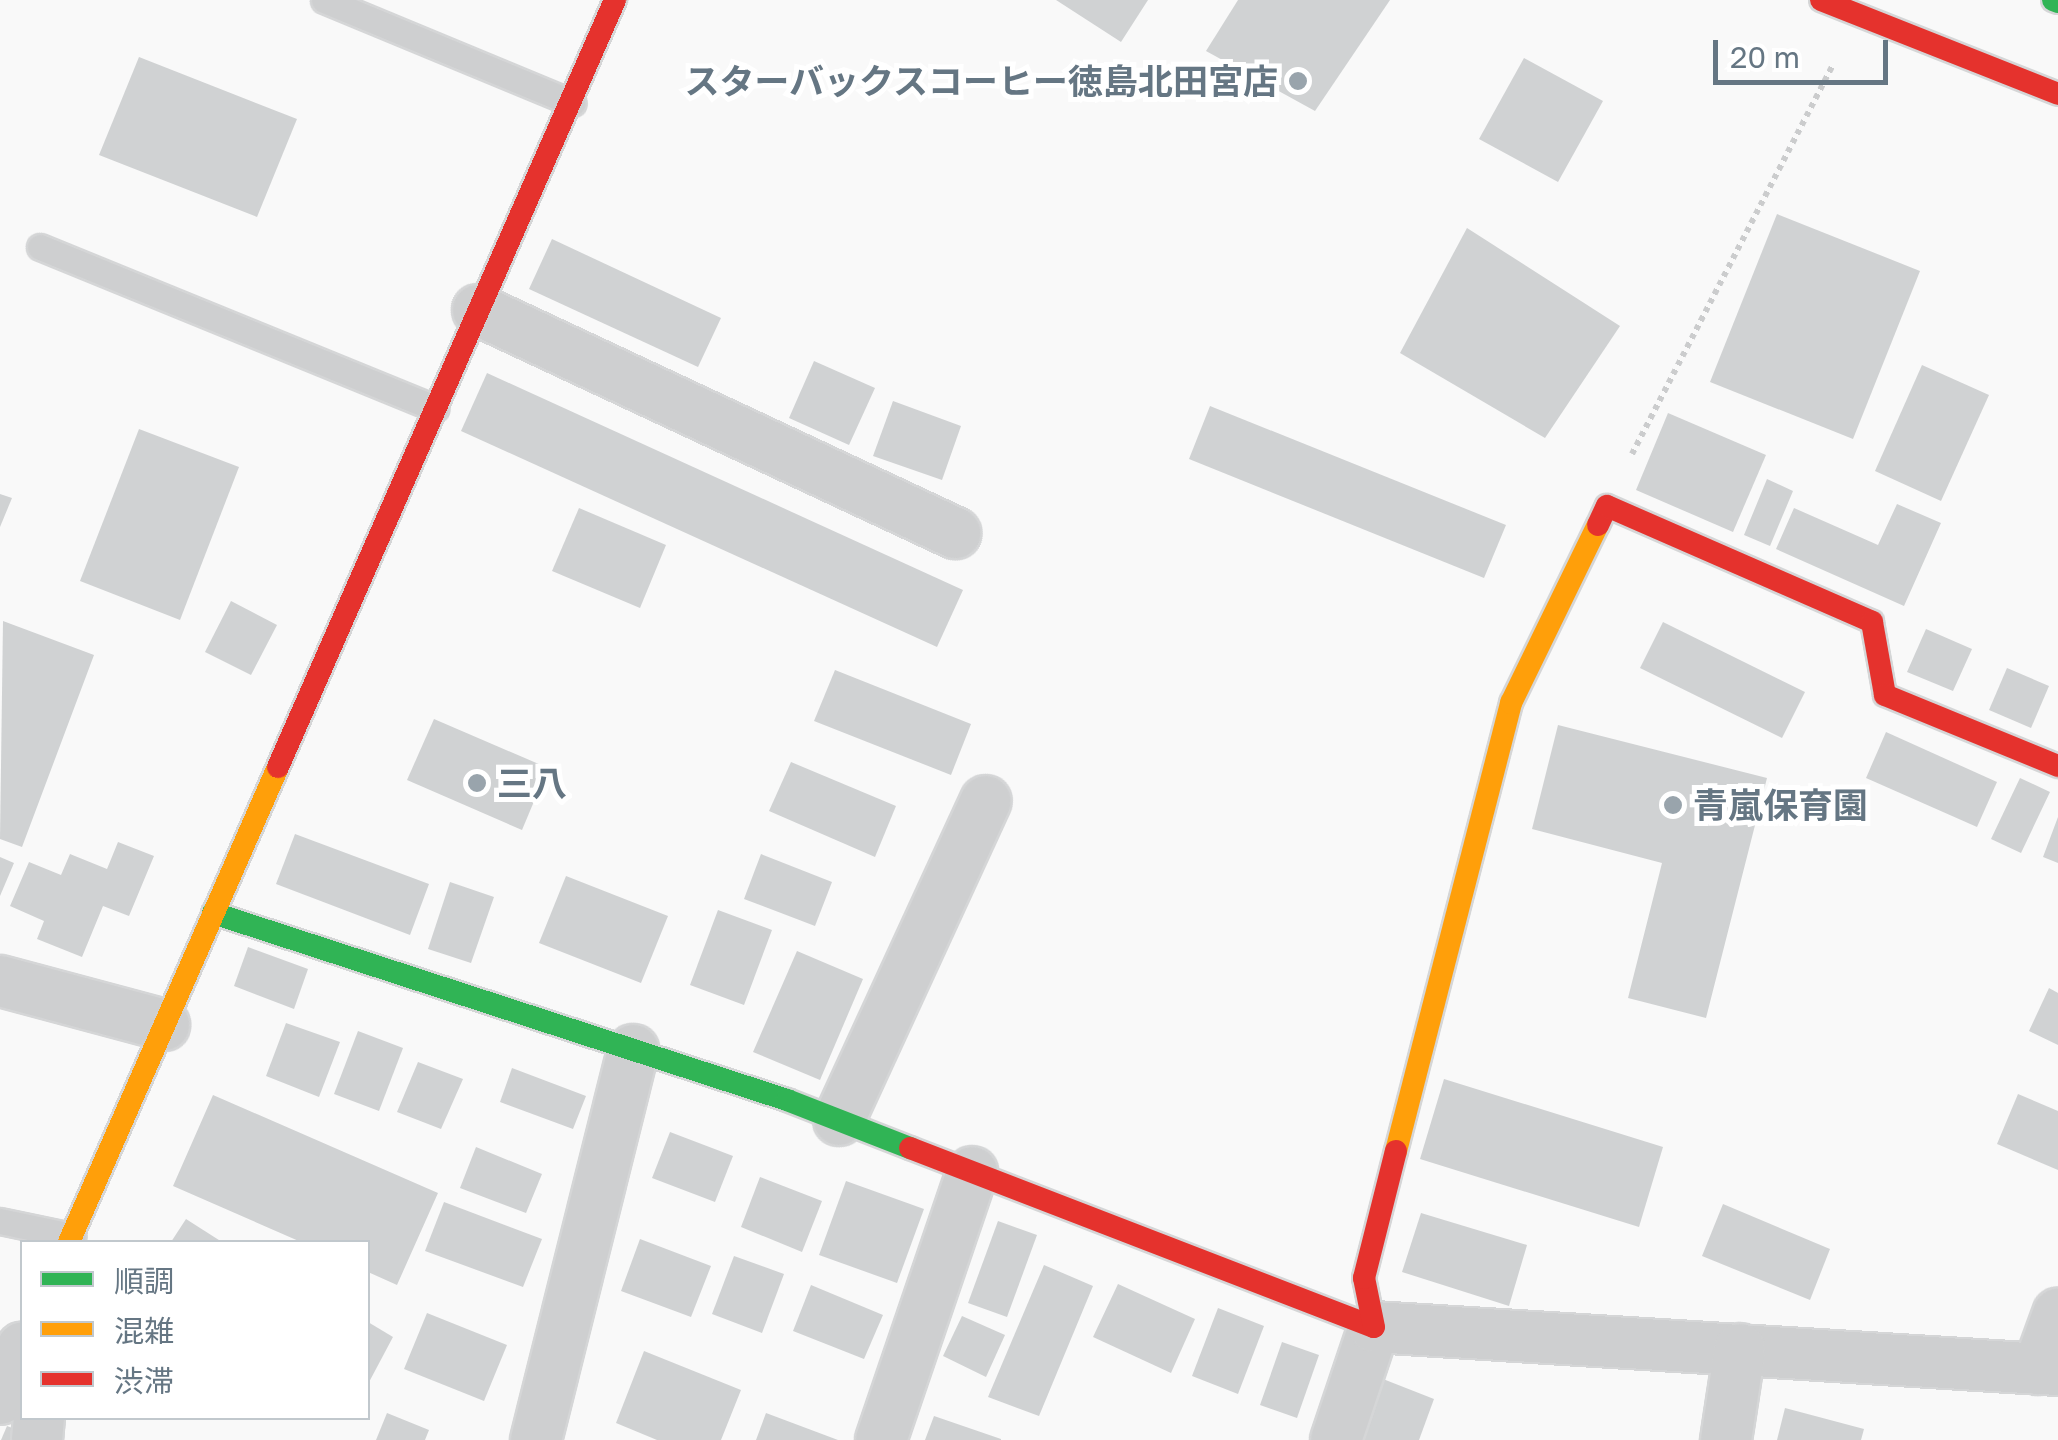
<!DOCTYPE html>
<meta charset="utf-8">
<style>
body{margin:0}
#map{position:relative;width:2058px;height:1440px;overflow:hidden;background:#f9f9f9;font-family:"Golos Text","Noto Sans JP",sans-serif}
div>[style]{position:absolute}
.building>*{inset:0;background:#d0d2d3}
.path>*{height:6px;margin-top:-3px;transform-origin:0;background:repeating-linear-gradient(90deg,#cbcccd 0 5px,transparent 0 10px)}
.roads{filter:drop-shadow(2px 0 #d5d6d7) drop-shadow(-2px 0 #d5d6d7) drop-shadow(0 2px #d5d6d7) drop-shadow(0 -2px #d5d6d7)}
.lane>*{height:25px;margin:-12.5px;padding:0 12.5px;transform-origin:12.5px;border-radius:12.5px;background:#cecfd0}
.street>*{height:50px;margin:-25px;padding:0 25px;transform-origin:25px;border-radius:25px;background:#cecfd0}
.fast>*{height:22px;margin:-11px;padding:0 11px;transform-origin:11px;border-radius:11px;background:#30b455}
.slow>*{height:22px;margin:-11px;padding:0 11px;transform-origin:11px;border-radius:11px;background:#ff9f0a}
.jam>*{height:22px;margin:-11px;padding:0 11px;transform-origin:11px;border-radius:11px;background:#e5322d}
.dots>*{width:28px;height:28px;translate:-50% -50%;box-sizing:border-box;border:5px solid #fff;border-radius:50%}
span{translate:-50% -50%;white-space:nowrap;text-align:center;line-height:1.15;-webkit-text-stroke:10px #fff;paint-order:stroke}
.poi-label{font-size:35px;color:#657683;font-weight:700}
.right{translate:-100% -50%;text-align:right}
.left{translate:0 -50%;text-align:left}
.legend{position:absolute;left:20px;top:1240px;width:350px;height:180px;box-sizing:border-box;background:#fff;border:2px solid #c1c8cd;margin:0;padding:12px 18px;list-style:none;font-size:30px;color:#657683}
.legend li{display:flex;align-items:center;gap:20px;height:50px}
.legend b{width:50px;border:2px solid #c1c8cd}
.scale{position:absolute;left:1713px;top:40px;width:175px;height:45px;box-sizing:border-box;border:5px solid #657683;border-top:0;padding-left:12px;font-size:30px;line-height:35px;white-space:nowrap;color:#657683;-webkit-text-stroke:8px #fff;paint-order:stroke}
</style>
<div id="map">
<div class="building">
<i style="clip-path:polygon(1056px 0,1148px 0,1121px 42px)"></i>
<i style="clip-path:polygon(1238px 0,1390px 0,1315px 111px,1206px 51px)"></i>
<i style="clip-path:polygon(139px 57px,297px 119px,257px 217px,99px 155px)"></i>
<i style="clip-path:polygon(1524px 58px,1603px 101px,1558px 182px,1479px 139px)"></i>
<i style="clip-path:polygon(1777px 214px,1920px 271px,1853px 439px,1710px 382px)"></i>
<i style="clip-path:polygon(1467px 228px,1620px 326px,1545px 438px,1400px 353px)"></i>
<i style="clip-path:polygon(552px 239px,721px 318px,698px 367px,529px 289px)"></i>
<i style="clip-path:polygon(814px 361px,875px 388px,849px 445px,789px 418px)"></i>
<i style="clip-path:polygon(1922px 365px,1989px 395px,1941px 501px,1875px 471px)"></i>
<i style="clip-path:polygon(487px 373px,963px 590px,937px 647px,461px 431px)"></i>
<i style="clip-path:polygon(893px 401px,961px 426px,942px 480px,873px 456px)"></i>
<i style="clip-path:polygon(1210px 406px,1506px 525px,1484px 578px,1189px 459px)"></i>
<i style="clip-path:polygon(1668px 413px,1766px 455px,1733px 532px,1636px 490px)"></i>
<i style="clip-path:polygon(139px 429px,239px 467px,180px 620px,80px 581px)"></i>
<i style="clip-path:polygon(1767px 479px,1793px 491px,1770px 546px,1744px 535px)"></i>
<i style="clip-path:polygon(0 494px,12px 498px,0 527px)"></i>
<i style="clip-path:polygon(1897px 504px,1941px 523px,1904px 606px,1776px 549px,1794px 508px,1878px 545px)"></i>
<i style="clip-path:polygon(579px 508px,666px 545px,640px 608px,552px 571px)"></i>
<i style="clip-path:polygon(231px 601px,277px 625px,251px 675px,205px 652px)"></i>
<i style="clip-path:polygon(3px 621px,94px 655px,22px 847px,0 839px)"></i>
<i style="clip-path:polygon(1663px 622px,1805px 692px,1782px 738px,1640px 668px)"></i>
<i style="clip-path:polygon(1926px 629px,1972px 649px,1953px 691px,1907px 672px)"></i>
<i style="clip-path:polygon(2007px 668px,2049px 686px,2031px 728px,1989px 710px)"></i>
<i style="clip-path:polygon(835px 670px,971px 724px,951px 775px,814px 721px)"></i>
<i style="clip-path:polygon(434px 719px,548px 768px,522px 830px,407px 780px)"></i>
<i style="clip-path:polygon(1558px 725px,1767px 778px,1706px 1018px,1628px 998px,1662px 863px,1532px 829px)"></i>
<i style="clip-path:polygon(1886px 732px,1997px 782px,1977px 827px,1866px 778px)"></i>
<i style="clip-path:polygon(791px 762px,896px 806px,875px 857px,769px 811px)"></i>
<i style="clip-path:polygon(2020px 778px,2050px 792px,2021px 853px,1991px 839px)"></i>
<i style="clip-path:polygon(2058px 817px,2058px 863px,2043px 857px)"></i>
<i style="clip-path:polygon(295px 834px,429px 884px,410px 935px,276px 884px)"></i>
<i style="clip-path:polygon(118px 842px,154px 856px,129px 916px,103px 906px,82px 957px,37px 939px,44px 921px,10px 906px,29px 862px,61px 875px,70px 854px,107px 869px)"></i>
<i style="clip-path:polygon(761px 854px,832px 882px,815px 926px,744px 899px)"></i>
<i style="clip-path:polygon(0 857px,14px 863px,0 896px)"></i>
<i style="clip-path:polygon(566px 876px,668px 916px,641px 983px,539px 943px)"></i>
<i style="clip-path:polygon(450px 882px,494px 897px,471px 963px,428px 949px)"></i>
<i style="clip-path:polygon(718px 910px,772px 930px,744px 1005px,690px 985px)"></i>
<i style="clip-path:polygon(248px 947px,308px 969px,294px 1009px,234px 986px)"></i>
<i style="clip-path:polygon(797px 951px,863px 979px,820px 1080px,753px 1052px)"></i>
<i style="clip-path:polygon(2049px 988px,2058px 993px,2058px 1045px,2029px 1031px)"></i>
<i style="clip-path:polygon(286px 1023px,340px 1042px,319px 1097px,266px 1076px)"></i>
<i style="clip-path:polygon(358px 1031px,403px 1048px,379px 1111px,334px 1094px)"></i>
<i style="clip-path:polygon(418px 1062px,463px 1079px,441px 1129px,397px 1112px)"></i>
<i style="clip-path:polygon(512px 1068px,586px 1096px,573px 1129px,500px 1102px)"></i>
<i style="clip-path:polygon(1444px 1079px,1663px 1147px,1639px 1227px,1420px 1159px)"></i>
<i style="clip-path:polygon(2018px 1094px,2058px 1111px,2058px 1170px,1997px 1144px)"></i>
<i style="clip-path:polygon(213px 1095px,438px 1193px,397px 1285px,368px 1272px,368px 1242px,301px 1242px,173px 1186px)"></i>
<i style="clip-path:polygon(670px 1132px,733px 1156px,715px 1202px,652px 1178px)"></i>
<i style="clip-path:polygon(476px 1147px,542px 1174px,526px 1213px,460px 1188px)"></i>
<i style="clip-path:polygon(760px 1177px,822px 1201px,802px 1252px,741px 1227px)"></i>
<i style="clip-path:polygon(846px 1181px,924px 1209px,897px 1283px,819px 1255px)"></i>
<i style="clip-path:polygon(444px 1202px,542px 1239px,523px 1287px,425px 1251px)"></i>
<i style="clip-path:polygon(1723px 1204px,1830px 1249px,1810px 1300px,1702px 1256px)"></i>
<i style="clip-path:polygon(1421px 1213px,1527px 1245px,1509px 1306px,1402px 1272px)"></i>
<i style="clip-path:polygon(186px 1219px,222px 1242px,171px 1242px)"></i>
<i style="clip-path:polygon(998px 1221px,1037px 1235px,1007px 1317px,968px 1303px)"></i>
<i style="clip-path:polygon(640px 1239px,711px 1266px,691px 1317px,621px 1291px)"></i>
<i style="clip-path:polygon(734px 1256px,784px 1274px,762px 1333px,712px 1314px)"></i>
<i style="clip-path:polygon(1044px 1265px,1093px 1286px,1039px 1416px,988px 1397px)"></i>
<i style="clip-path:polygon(1118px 1284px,1195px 1319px,1171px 1373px,1093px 1337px)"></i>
<i style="clip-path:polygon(811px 1285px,883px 1315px,864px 1359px,793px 1331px)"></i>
<i style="clip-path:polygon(1218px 1308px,1264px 1326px,1238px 1394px,1192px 1376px)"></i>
<i style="clip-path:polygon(427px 1313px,507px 1345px,484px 1401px,404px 1369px)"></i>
<i style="clip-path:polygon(962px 1316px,1005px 1335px,986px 1377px,943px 1356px)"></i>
<i style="clip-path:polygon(368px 1322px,393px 1337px,368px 1384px)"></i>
<i style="clip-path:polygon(1282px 1342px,1319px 1355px,1297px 1418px,1260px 1405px)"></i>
<i style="clip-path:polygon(644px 1351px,741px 1390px,721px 1440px,657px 1440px,616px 1423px)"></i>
<i style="clip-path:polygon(1383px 1379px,1434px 1399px,1419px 1440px,1360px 1440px)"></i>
<i style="clip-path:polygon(1785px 1408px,1864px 1429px,1861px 1440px,1777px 1440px)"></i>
<i style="clip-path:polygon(387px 1413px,429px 1430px,425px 1440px,376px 1440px)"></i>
<i style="clip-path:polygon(766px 1413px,838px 1440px,756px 1440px)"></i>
<i style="clip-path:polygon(934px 1416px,1001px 1439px,1001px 1440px,925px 1440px)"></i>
<i style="clip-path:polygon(7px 1426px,28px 1434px,26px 1440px,1px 1440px)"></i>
</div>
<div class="path">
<i style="left:1632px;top:454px;width:438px;rotate:-62.7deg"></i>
</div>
<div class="roads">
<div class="lane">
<i style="left:324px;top:0;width:269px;rotate:22.5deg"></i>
<i style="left:40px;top:247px;width:427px;rotate:22.2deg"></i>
<i style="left:0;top:1221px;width:74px;rotate:11.8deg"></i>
</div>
<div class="street">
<i style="left:478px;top:310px;width:527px;rotate:25.06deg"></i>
<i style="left:0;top:981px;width:170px;rotate:15deg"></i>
<i style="left:839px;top:1120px;width:351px;rotate:-65.3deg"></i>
<i style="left:2038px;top:1369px;width:59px;rotate:-70deg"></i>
<i style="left:0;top:1399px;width:56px;rotate:-66.7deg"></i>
<i style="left:37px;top:1440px;width:22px;rotate:-85deg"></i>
<i style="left:536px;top:1440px;width:402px;rotate:-76deg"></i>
<i style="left:881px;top:1440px;width:283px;rotate:-71.2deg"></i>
<i style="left:1336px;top:1440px;width:119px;rotate:-71.4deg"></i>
<i style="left:1374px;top:1327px;width:685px;rotate:3.6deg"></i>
<i style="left:1726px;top:1440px;width:92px;rotate:-81.3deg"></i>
</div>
<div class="fast">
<i style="left:2053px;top:0;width:5px;rotate:22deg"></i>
<i style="left:213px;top:913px;width:604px;rotate:18.04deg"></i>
<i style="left:787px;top:1100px;width:132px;rotate:21.3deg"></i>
</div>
<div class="slow">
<i style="left:1396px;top:1151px;width:463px;rotate:-75.6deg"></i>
<i style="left:1511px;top:703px;width:198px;rotate:-64deg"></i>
<i style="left:69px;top:1242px;width:519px;rotate:-66.25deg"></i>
</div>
<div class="jam">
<i style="left:1821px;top:0;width:255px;rotate:21.6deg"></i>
<i style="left:1598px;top:525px;width:21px;rotate:-65deg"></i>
<i style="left:1607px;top:506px;width:289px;rotate:23.6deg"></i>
<i style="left:1872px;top:622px;width:74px;rotate:79.9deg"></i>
<i style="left:1885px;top:695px;width:187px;rotate:22.3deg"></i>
<i style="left:278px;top:767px;width:838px;rotate:-66.28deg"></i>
<i style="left:910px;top:1148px;width:497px;rotate:21.1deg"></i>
<i style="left:1374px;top:1327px;width:50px;rotate:-101.5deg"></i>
<i style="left:1364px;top:1278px;width:131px;rotate:-75.9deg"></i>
</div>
</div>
<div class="dots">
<i style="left:1298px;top:81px;background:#99a4ac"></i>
<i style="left:477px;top:783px;background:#99a4ac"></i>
<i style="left:1673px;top:805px;background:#99a4ac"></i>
</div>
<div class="poi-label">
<span class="right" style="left:1278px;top:81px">スターバックスコーヒー徳島北田宮店</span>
<span class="left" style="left:497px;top:783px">三八</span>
<span class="left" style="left:1693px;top:805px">青嵐保育園</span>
</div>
<ul class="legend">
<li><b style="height:12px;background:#30b455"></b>順調</li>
<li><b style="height:12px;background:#ff9f0a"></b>混雑</li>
<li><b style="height:12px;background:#e5322d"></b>渋滞</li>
</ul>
<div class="scale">20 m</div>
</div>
